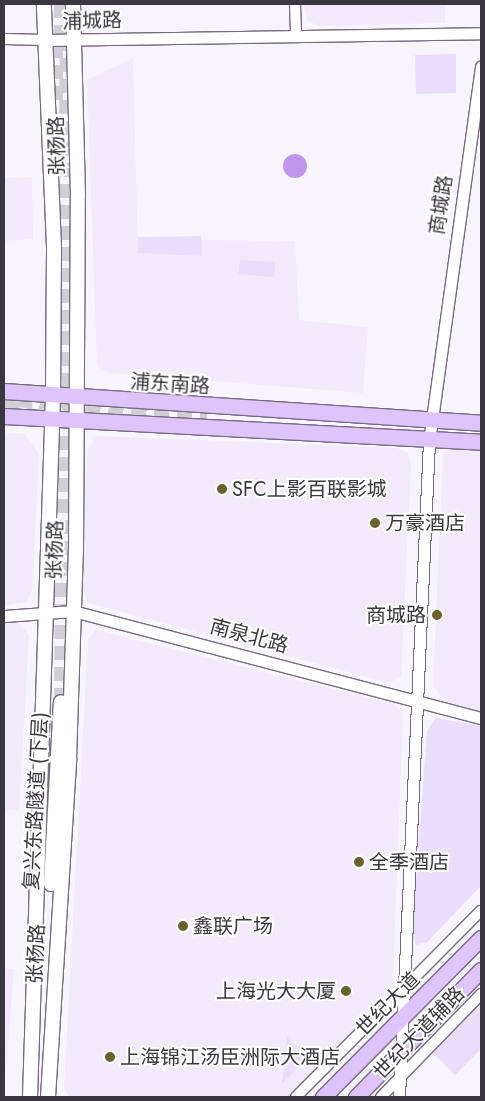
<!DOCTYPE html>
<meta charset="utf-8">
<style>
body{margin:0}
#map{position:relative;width:485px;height:1101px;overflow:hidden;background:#f8f4fd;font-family:Jost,"Noto Sans SC",sans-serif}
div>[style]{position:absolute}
.built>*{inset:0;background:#f2eafb}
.green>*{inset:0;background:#eadcfb}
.water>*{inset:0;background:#c096ec}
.round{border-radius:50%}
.secondary-tunnel>*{height:14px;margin-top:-7px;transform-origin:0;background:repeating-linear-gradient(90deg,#d2ced7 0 14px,transparent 0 21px)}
.primary-tunnel>*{height:15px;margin-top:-7.5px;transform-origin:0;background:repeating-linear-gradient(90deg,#d2ced7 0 15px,transparent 0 23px)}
.roads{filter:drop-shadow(1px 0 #756c80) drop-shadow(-1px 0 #756c80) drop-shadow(0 1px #756c80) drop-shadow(0 -1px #756c80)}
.minor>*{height:10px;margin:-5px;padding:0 5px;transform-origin:5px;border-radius:5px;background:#fff}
.tertiary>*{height:11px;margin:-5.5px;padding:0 5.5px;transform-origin:5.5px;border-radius:5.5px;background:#fff}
.secondary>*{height:14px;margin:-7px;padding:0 7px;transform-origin:7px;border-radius:7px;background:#fff}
.primary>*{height:15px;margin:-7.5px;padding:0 7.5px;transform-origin:7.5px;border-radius:7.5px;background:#dfc3fb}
.dots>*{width:14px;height:14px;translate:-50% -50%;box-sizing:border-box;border:2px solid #fff;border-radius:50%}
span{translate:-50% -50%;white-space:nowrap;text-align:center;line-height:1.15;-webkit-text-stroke:4px #fff;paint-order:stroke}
.street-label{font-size:20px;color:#3b3740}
.poi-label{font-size:20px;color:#3b3740}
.left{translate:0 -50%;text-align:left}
.right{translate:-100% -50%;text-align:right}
.frame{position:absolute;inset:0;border:5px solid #3b3740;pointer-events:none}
</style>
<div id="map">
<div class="built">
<i style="clip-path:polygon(303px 4px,445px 4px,445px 23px,318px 26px,307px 20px)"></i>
<i style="clip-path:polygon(133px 58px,138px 252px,201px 256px,201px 240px,295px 241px,299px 320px,368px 327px,363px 393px,109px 373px,97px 366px,87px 80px)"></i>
<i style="clip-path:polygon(32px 177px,33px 239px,4px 241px,4px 178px)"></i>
<i style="clip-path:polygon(4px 433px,25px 434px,39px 454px,32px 591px,26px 602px,4px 606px)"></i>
<i style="clip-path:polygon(97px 436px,397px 448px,408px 453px,411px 464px,401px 677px,389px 683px,88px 603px,83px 591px,87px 450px)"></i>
<i style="clip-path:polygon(452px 446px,481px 446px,481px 712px,445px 701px,433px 686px,443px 453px)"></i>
<i style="clip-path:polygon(18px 622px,29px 635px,19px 810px,4px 809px,4px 624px)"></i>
<i style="clip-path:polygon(96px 630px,394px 704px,403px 714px,393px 980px,379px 1004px,288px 1097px,69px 1097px,64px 1088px,88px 639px)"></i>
<i style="clip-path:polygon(4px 968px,14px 969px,4px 1094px)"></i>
</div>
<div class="green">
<i style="clip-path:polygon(456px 54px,456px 93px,416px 94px,415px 55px)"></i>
<i style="clip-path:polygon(201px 236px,202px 256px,138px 253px,138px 237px)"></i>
<i style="clip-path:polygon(240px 260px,275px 262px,274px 277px,239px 274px)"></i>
<i style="clip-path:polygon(436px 718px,481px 726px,481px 886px,427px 942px,416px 945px,412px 935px,427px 731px)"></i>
<i style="clip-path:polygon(481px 1000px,481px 1049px,455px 1075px,431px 1051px)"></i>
<i style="clip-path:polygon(287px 1036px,304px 1062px,282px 1083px)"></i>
</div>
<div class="water">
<i class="round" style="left:283px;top:154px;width:24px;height:24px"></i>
</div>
<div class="secondary-tunnel">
<i style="left:61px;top:4px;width:36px;rotate:90deg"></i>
<i style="left:56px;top:100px;width:71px;rotate:-90deg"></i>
<i style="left:61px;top:702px;width:671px;rotate:-89.49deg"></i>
</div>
<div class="primary-tunnel">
<i style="left:17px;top:399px;width:191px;rotate:5.1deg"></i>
<i style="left:4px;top:407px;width:28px;rotate:6deg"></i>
</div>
<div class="roads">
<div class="minor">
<i style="left:295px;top:4px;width:31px;rotate:88deg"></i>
<i style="left:4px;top:39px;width:42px;rotate:1.4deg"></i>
<i style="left:296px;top:1097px;width:262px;rotate:-45.2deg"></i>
<i style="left:381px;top:1097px;width:144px;rotate:-45.8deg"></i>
</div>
<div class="tertiary">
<i style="left:46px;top:40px;width:435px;rotate:-0.9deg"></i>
<i style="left:4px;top:616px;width:69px;rotate:-4.1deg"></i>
<i style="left:73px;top:611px;width:422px;rotate:14.7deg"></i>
<i style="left:399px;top:1097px;width:657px;rotate:-87.38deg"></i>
<i style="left:429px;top:441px;width:378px;rotate:-82.1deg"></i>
</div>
<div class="secondary">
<i style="left:51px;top:884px;width:182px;rotate:-86.9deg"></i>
<i style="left:30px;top:1097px;width:702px;rotate:-88.12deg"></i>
<i style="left:53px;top:395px;width:148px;rotate:-89.6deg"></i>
<i style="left:54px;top:247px;width:243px;rotate:-92.4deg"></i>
<i style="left:48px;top:1097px;width:339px;rotate:-86.4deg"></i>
<i style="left:69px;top:759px;width:209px;rotate:-88.1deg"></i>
<i style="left:76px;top:550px;width:355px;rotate:-89.7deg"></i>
<i style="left:78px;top:195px;width:191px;rotate:-91.5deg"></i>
</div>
<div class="primary">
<i style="left:4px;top:391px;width:478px;rotate:3.8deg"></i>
<i style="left:4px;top:416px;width:478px;rotate:3.1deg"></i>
<i style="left:323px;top:1097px;width:224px;rotate:-45.2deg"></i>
<i style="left:356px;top:1097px;width:178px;rotate:-45.5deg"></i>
</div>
</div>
<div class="dots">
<i style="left:222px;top:489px;background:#68602d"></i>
<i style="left:375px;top:523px;background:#68602d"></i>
<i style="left:437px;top:615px;background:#68602d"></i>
<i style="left:359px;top:862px;background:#68602d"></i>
<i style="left:183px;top:926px;background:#68602d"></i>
<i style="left:346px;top:991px;background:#68602d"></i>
<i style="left:110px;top:1057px;background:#68602d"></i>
</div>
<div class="street-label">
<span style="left:92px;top:21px;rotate:-1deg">浦城路</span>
<span style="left:57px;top:146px;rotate:-91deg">张杨路</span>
<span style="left:441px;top:205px;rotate:-81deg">商城路</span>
<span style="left:170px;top:384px;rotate:4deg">浦东南路</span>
<span style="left:55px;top:550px;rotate:-88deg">张杨路</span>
<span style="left:249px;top:636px;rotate:15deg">南泉北路</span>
<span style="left:36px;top:801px;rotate:-87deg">复兴东路隧道 (下层)</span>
<span style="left:36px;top:954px;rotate:-87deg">张杨路</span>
<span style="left:388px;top:1004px;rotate:-45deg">世纪大道</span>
<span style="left:419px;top:1033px;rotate:-46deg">世纪大道辅路</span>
</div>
<div class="poi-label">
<span class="left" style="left:232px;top:489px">SFC上影百联影城</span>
<span class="left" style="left:385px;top:523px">万豪酒店</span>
<span class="right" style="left:426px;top:615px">商城路</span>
<span class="left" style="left:369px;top:862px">全季酒店</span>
<span class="left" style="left:193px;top:926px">鑫联广场</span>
<span class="right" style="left:336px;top:991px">上海光大大厦</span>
<span class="left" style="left:120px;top:1057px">上海锦江汤臣洲际大酒店</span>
</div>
<div class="frame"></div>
</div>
